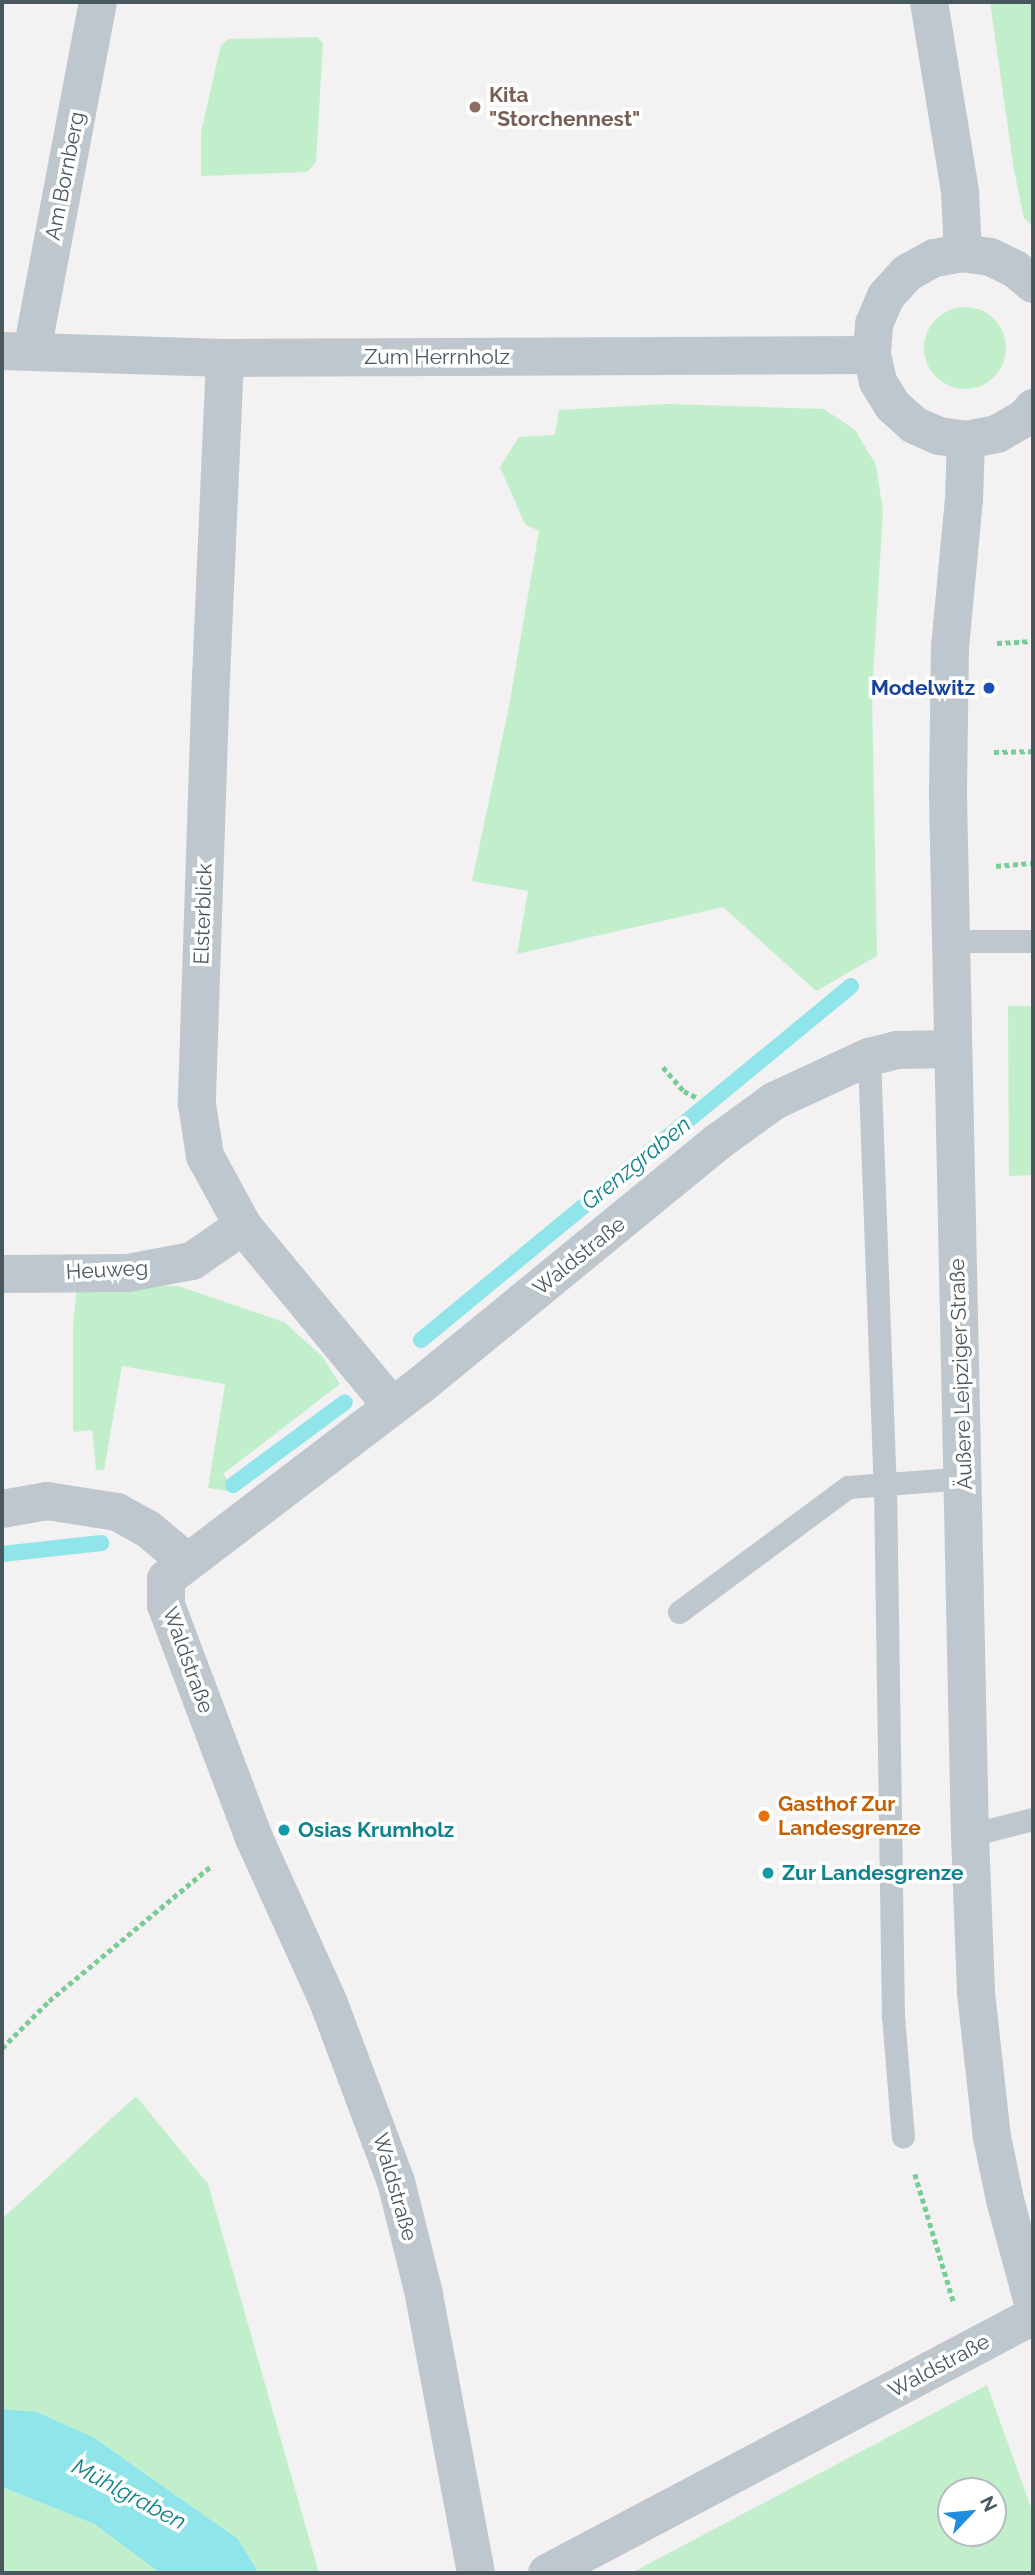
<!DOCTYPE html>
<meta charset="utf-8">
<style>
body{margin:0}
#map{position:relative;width:1035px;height:2575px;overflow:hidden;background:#f3f1f1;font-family:Raleway,sans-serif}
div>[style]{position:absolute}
.green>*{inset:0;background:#c1efcc}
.round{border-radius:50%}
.water>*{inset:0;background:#90e5ea}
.stream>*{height:16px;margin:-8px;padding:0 8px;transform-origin:8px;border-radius:8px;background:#90e5ea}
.path>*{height:4.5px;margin-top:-2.25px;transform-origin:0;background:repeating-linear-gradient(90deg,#7acc97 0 5px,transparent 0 8.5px)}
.service>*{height:23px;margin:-11.5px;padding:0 11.5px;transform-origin:11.5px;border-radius:11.5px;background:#bdc7cd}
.minor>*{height:38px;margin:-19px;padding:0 19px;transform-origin:19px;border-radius:19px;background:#bdc7cd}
.tertiary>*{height:38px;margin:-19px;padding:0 19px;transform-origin:19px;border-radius:19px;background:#bdc7cd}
.dots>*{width:19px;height:19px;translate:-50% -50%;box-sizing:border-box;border:4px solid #fff;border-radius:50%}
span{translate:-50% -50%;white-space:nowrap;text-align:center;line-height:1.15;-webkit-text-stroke:7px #fff;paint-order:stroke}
.education-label{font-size:21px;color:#785e54;font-weight:700}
.left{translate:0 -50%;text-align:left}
.street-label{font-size:21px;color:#49575e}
.transit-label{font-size:21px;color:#164399;font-weight:700}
.right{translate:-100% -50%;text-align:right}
.food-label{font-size:21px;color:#c56008;font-weight:700}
.culture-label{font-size:21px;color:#0d838f;font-weight:700}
.water-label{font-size:23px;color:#11838b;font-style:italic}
.frame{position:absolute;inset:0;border:4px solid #49575e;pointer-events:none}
.north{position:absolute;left:937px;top:2477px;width:70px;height:70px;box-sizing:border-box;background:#fff;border:2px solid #b6bcbf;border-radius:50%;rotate:64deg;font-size:19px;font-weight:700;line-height:28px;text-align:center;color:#49575e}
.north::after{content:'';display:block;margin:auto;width:24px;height:32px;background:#1e8fdf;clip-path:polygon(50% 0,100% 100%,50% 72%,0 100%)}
</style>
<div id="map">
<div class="green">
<i style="clip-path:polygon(990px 2px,1033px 2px,1033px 227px,1024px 218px,1014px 170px)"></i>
<i style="clip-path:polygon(317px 37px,323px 43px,316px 162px,307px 172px,201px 176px,201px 132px,221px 45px,229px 39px)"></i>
<i class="round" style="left:924px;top:307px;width:82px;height:82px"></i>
<i style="clip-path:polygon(667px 404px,824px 409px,855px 430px,876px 465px,883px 511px,872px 693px,877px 956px,816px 991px,723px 907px,517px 954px,528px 891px,472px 881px,509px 706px,539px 531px,525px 524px,500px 467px,519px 437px,555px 435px,559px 410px)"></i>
<i style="clip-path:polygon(1008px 1006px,1033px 1006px,1033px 1175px,1009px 1176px)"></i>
<i style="clip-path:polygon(178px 1286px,284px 1322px,322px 1356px,340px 1384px,223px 1474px,236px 1492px,208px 1488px,225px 1384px,122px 1366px,104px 1470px,96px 1470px,92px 1430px,73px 1432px,73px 1325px,77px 1287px)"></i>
<i style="clip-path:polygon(136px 2096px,208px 2184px,319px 2573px,259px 2573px,238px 2539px,93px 2437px,37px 2412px,2px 2409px,2px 2219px)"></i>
<i style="clip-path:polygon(evenodd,987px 2385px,1033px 2513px,1033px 2573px,631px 2573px,987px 2385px,951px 2491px,993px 2491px,993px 2533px,951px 2533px,951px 2491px)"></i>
<i style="clip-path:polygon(2px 2487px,94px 2524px,160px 2573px,2px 2573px)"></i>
</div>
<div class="water">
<i style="clip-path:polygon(2px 2409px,37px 2412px,93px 2437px,238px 2539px,259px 2573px,160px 2573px,94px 2524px,2px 2487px)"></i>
</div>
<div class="stream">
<i style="left:421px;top:1340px;width:557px;rotate:-39.46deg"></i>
<i style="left:233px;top:1485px;width:139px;rotate:-36.5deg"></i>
<i style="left:2px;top:1554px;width:100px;rotate:-6.3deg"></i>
</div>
<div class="path">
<i style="left:997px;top:643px;width:36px;rotate:-3deg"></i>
<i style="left:994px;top:752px;width:39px;rotate:-1deg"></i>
<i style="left:996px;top:866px;width:37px;rotate:-5deg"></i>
<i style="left:663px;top:1067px;width:32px;rotate:49deg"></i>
<i style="left:684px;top:1091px;width:16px;rotate:27deg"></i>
<i style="left:2px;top:2048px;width:66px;rotate:-45deg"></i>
<i style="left:49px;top:2001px;width:212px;rotate:-39.8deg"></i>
<i style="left:915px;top:2174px;width:135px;rotate:73.2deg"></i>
</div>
<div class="service">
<i style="left:949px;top:941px;width:84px"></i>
<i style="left:869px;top:1057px;width:428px;rotate:87.9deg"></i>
<i style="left:885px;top:1485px;width:531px;rotate:89.14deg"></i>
<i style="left:893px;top:2016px;width:121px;rotate:85.3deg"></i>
<i style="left:679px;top:1612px;width:210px;rotate:-36.5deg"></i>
<i style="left:848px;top:1487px;width:116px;rotate:-4.4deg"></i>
<i style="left:970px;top:1835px;width:65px;rotate:-14.3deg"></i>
</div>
<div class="minor">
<i style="left:2px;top:351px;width:223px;rotate:1.8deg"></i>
<i style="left:225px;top:358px;width:647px;rotate:-0.27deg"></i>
<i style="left:32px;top:351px;width:355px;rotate:-79.3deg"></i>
<i style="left:225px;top:358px;width:317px;rotate:92.5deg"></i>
<i style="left:211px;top:675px;width:429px;rotate:91.9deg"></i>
<i style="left:197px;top:1104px;width:53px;rotate:81.3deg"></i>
<i style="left:205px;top:1156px;width:80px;rotate:61.5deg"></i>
<i style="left:243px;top:1226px;width:234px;rotate:50.4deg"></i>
<i style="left:2px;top:1274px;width:126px;rotate:-0.5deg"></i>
<i style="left:128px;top:1273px;width:65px;rotate:-10.6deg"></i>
<i style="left:192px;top:1261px;width:62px;rotate:-34.5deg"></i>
<i style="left:2px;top:1509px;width:46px;rotate:-10.1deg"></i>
<i style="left:47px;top:1501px;width:71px;rotate:8.9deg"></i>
<i style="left:117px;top:1512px;width:35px;rotate:29deg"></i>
<i style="left:148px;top:1529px;width:50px;rotate:40.1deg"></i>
<i style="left:476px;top:2573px;width:284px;rotate:-100.6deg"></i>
<i style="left:424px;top:2294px;width:115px;rotate:-104deg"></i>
<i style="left:396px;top:2182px;width:193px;rotate:-110.6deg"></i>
<i style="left:328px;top:2001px;width:179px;rotate:-114.4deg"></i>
<i style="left:254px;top:1838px;width:249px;rotate:-110.7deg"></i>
<i style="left:166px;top:1605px;width:26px;rotate:-90deg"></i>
<i style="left:166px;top:1579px;width:322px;rotate:-37.3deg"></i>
<i style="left:422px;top:1384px;width:384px;rotate:-39.3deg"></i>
<i style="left:719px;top:1141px;width:68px;rotate:-36deg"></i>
<i style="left:774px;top:1101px;width:105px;rotate:-24.9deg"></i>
<i style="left:869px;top:1057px;width:29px;rotate:-14deg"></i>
<i style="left:897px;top:1050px;width:54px;rotate:-1.1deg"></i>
<i style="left:547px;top:2573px;width:550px;rotate:-27.87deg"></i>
</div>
<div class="tertiary">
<i style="left:929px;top:2px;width:193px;rotate:80.7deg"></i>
<i style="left:960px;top:192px;width:61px;rotate:87.2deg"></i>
<i style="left:1033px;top:284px;width:23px;rotate:-140deg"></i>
<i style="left:1015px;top:269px;width:28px;rotate:-154deg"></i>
<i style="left:990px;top:257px;width:27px;rotate:-172deg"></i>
<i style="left:963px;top:253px;width:29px;rotate:170deg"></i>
<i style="left:934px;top:258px;width:31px;rotate:151deg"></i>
<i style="left:907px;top:273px;width:31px;rotate:132deg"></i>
<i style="left:886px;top:296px;width:30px;rotate:113deg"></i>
<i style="left:874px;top:324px;width:31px;rotate:94deg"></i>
<i style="left:872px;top:355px;width:28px;rotate:77deg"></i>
<i style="left:878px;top:382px;width:28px;rotate:58deg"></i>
<i style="left:893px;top:406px;width:28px;rotate:42deg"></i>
<i style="left:914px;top:425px;width:27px;rotate:24deg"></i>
<i style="left:939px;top:436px;width:27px;rotate:8deg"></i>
<i style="left:966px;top:440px;width:32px;rotate:-11deg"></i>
<i style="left:997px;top:434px;width:32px;rotate:-30deg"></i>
<i style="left:1025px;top:418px;width:13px;rotate:-51deg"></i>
<i style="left:966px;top:440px;width:59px;rotate:91.9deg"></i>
<i style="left:964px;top:499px;width:148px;rotate:95.4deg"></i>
<i style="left:950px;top:646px;width:151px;rotate:90.8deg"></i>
<i style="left:948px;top:797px;width:1038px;rotate:88.79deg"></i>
<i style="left:970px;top:1835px;width:158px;rotate:87.8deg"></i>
<i style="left:976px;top:1993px;width:145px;rotate:83.7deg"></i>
<i style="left:992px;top:2137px;width:64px;rotate:78.3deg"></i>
<i style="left:1005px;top:2200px;width:107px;rotate:74.8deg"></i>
</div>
<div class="dots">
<i style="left:475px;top:107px;background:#8d6e63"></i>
<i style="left:989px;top:688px;background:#1a4fb4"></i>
<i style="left:764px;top:1816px;background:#e8710a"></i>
<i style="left:284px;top:1830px;background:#0f9aa8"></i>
<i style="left:768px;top:1873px;background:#0f9aa8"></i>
</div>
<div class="education-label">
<span class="left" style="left:489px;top:107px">Kita<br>"Storchennest"</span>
</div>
<div class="street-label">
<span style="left:65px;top:176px;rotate:-79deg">Am Bornberg</span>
<span style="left:437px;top:357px">Zum Herrnholz</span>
<span style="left:203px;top:914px;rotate:-88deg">Elsterblick</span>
<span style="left:579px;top:1256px;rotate:-39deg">Waldstraße</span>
<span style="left:107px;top:1270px;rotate:-3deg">Heuweg</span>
<span style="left:961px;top:1374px;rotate:-92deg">Äußere Leipziger Straße</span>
<span style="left:188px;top:1660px;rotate:70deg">Waldstraße</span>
<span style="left:395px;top:2187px;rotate:74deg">Waldstraße</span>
<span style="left:939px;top:2366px;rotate:-28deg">Waldstraße</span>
</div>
<div class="transit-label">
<span class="right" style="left:975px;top:688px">Modelwitz</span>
</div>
<div class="food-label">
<span class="left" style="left:778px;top:1816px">Gasthof Zur<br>Landesgrenze</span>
</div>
<div class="culture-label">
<span class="left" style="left:298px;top:1830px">Osias Krumholz</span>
<span class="left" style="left:782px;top:1873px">Zur Landesgrenze</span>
</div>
<div class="water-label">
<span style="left:636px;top:1163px;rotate:-39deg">Grenzgraben</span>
<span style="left:129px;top:2494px;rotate:28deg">Mühlgraben</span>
</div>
<div class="frame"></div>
<div class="north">N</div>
</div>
